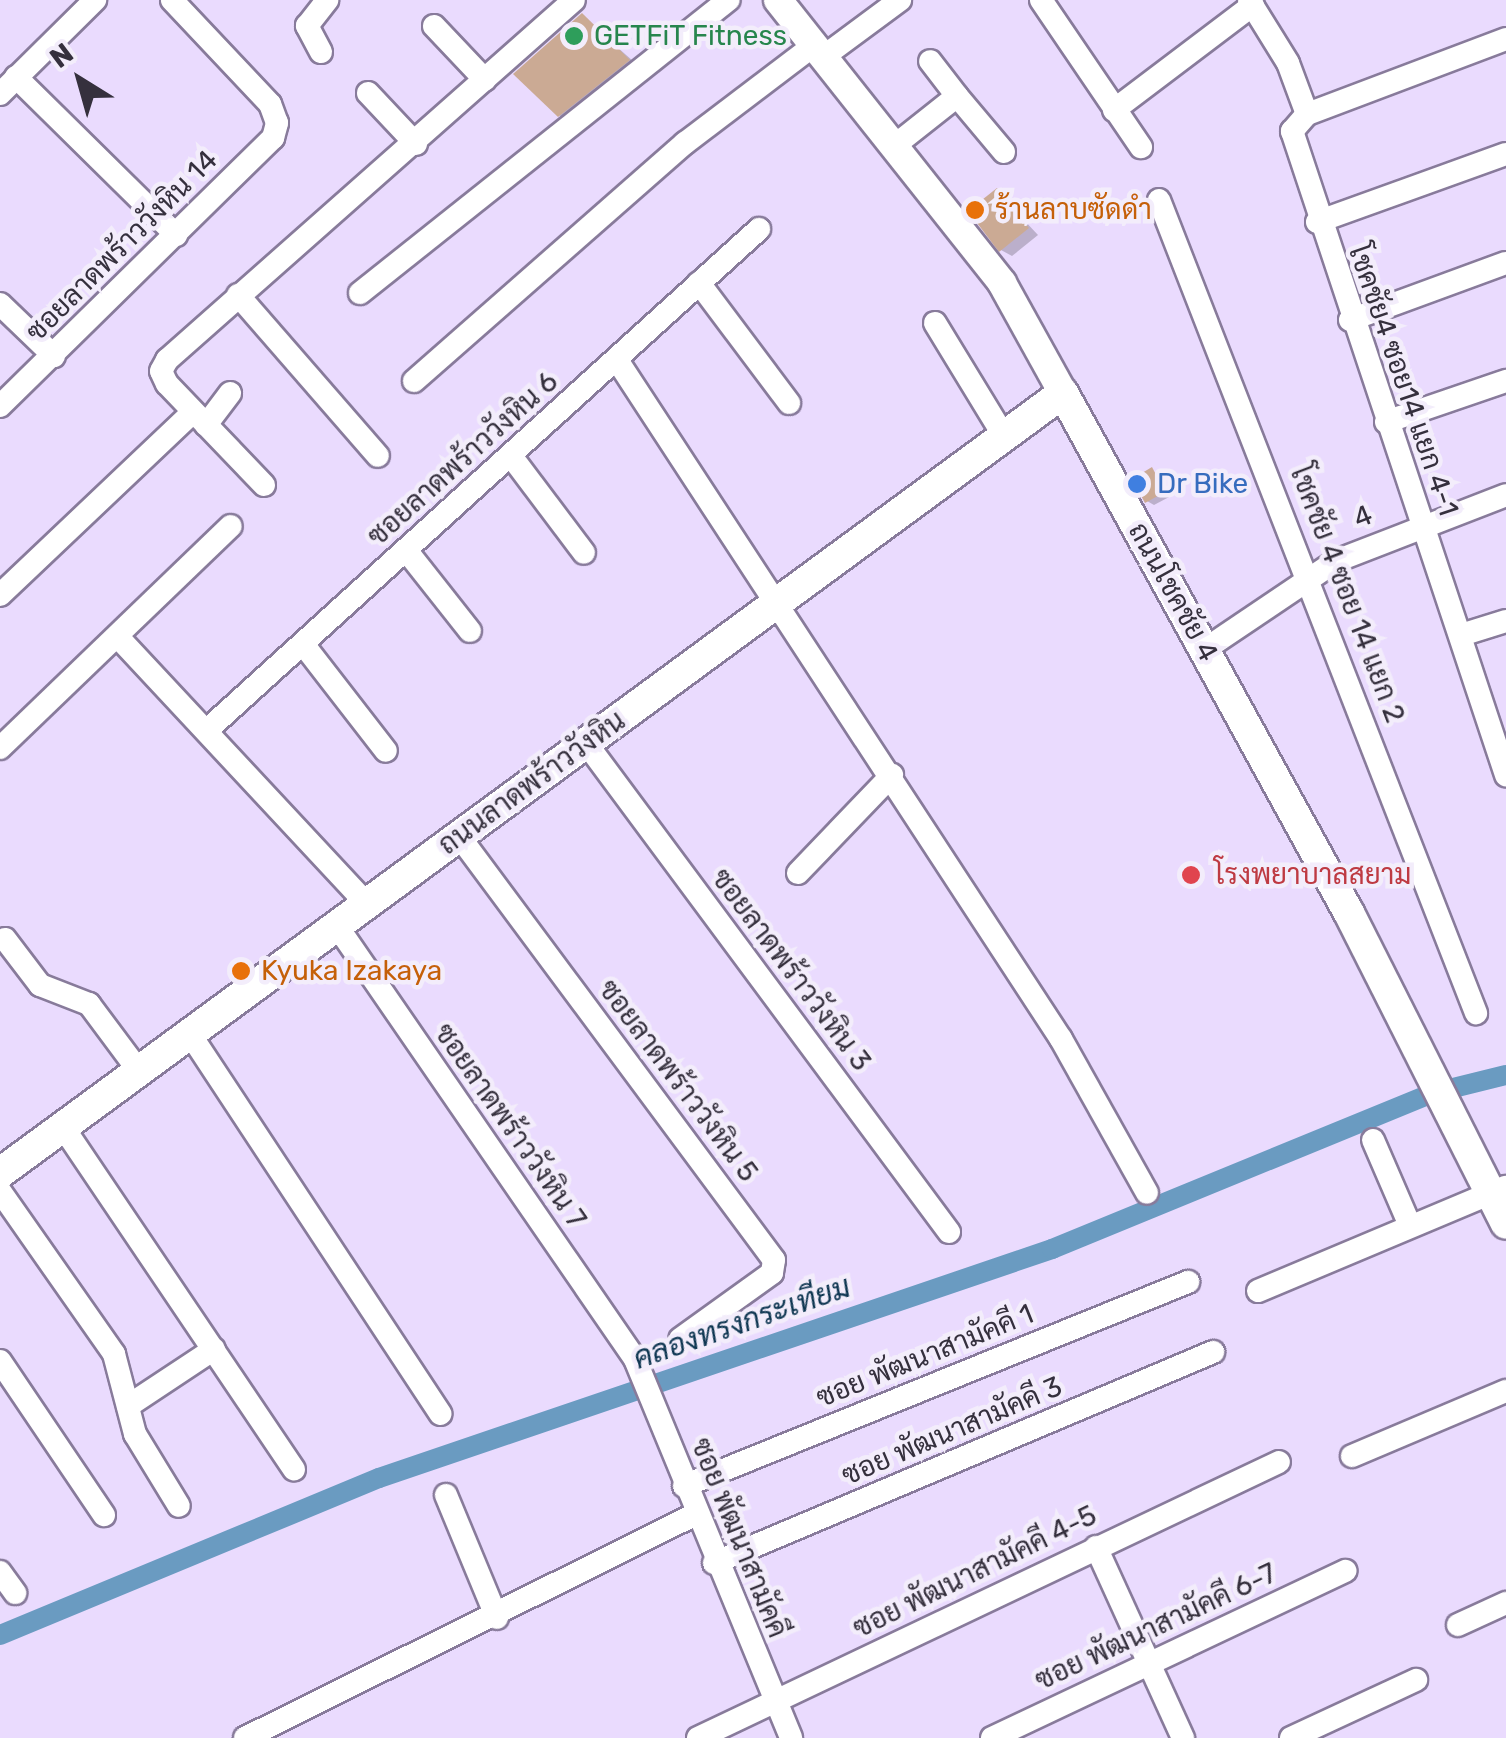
<!DOCTYPE html>
<meta charset="utf-8">
<style>
body{margin:0}
#map{position:relative;width:1506px;height:1738px;overflow:hidden;background:#eadbfe;font-family:Rubik,Sarabun,sans-serif}
div>[style]{position:absolute}
.shadow>*{inset:0;background:#0003}
.canal>*{height:20px;margin:-10px;padding:0 10px;transform-origin:10px;border-radius:10px;background:#6a9bc1}
.building>*{inset:0;background:#cbaa94}
.roads{filter:drop-shadow(2px 0 #887b9b) drop-shadow(-2px 0 #887b9b) drop-shadow(0 2px #887b9b) drop-shadow(0 -2px #887b9b)}
.minor>*{height:22px;margin:-11px;padding:0 11px;transform-origin:11px;border-radius:11px;background:#fff}
.tertiary>*{height:28px;margin:-14px;padding:0 14px;transform-origin:14px;border-radius:14px;background:#fff}
.secondary>*{height:30px;margin:-15px;padding:0 15px;transform-origin:15px;border-radius:15px;background:#fff}
.dots>*{width:28px;height:28px;translate:-50% -50%;box-sizing:border-box;border:5px solid #f3edfb;border-radius:50%}
span{translate:-50% -50%;white-space:nowrap;text-align:center;line-height:1.15;-webkit-text-stroke:9px #f3edfb;paint-order:stroke}
.leisure-label{font-size:28px;color:#27864d}
.left{translate:0 -50%;text-align:left}
.food-label{font-size:28px;color:#c56008}
.street-label{font-size:28px;color:#35303d}
.shop-label{font-size:28px;color:#366cbe}
.health-label{font-size:28px;color:#be3a42}
.water-label{font-size:30px;color:#0f3752;font-style:italic}
.north{position:absolute;left:30px;top:30px;width:100px;height:100px;-webkit-text-stroke:8px #f3edfb;paint-order:stroke;rotate:323deg;font-size:28px;font-weight:700;line-height:40px;text-align:center;color:#35303d}
.north::after{content:'';display:block;margin:auto;width:35px;height:45px;background:#35303d;clip-path:polygon(50% 0,100% 100%,50% 72%,0 100%)}
</style>
<div id="map">
<div class="shadow">
<i style="clip-path:polygon(582px 16px,642px 69px,574px 124px,559px 115px)"></i>
<i style="clip-path:polygon(997px 191px,1038px 235px,1012px 256px,1001px 250px)"></i>
<i style="clip-path:polygon(1152px 470px,1171px 496px,1154px 505px,1147px 501px)"></i>
</div>
<div class="canal">
<i style="left:0;top:1635px;width:410px;rotate:-22.5deg"></i>
<i style="left:379px;top:1478px;width:711px;rotate:-18.79deg"></i>
<i style="left:1052px;top:1249px;width:412px;rotate:-22.3deg"></i>
<i style="left:1433px;top:1093px;width:75px;rotate:-13.9deg"></i>
</div>
<div class="building">
<i style="clip-path:polygon(582px 13px,630px 60px,558px 117px,513px 74px)"></i>
<i style="clip-path:polygon(997px 188px,1029px 228px,999px 252px,968px 211px)"></i>
<i style="clip-path:polygon(1152px 467px,1165px 492px,1145px 503px,1132px 479px)"></i>
</div>
<div class="roads">
<div class="minor">
<i style="left:1041px;top:0;width:178px;rotate:55.8deg"></i>
<i style="left:1249px;top:0;width:74px;rotate:58.2deg"></i>
<i style="left:1288px;top:63px;width:54px;rotate:69.6deg"></i>
<i style="left:434px;top:26px;width:74px;rotate:46.6deg"></i>
<i style="left:1506px;top:39px;width:213px;rotate:159.3deg"></i>
<i style="left:1307px;top:114px;width:23px;rotate:131deg"></i>
<i style="left:1292px;top:131px;width:679px;rotate:71.62deg"></i>
<i style="left:321px;top:52px;width:30px;rotate:-118deg"></i>
<i style="left:307px;top:26px;width:33px;rotate:-52deg"></i>
<i style="left:823px;top:57px;width:96px;rotate:-36.5deg"></i>
<i style="left:16px;top:77px;width:225px;rotate:44.6deg"></i>
<i style="left:368px;top:93px;width:70px;rotate:46.7deg"></i>
<i style="left:0;top:94px;width:134px;rotate:-44.7deg"></i>
<i style="left:957px;top:96px;width:73px;rotate:50deg"></i>
<i style="left:1114px;top:110px;width:174px;rotate:-37.1deg"></i>
<i style="left:894px;top:146px;width:80px;rotate:-38.4deg"></i>
<i style="left:957px;top:96px;width:44px;rotate:-127.6deg"></i>
<i style="left:1159px;top:200px;width:873px;rotate:68.7deg"></i>
<i style="left:1317px;top:222px;width:201px;rotate:-19.8deg"></i>
<i style="left:699px;top:283px;width:150px;rotate:53.1deg"></i>
<i style="left:360px;top:293px;width:471px;rotate:-38.5deg"></i>
<i style="left:238px;top:295px;width:213px;rotate:49deg"></i>
<i style="left:0;top:304px;width:75px;rotate:43.9deg"></i>
<i style="left:1350px;top:320px;width:166px;rotate:-20.1deg"></i>
<i style="left:935px;top:323px;width:132px;rotate:58.6deg"></i>
<i style="left:617px;top:360px;width:811px;rotate:56.82deg"></i>
<i style="left:1061px;top:1039px;width:176px;rotate:60.8deg"></i>
<i style="left:414px;top:381px;width:361px;rotate:-41.3deg"></i>
<i style="left:685px;top:143px;width:162px;rotate:-37.2deg"></i>
<i style="left:0;top:406px;width:383px;rotate:-44.5deg"></i>
<i style="left:273px;top:138px;width:16px;rotate:-75deg"></i>
<i style="left:277px;top:123px;width:20px;rotate:-110deg"></i>
<i style="left:270px;top:104px;width:143px;rotate:-133.3deg"></i>
<i style="left:1386px;top:422px;width:127px;rotate:-18.9deg"></i>
<i style="left:206px;top:425px;width:40px;rotate:-53deg"></i>
<i style="left:511px;top:456px;width:121px;rotate:53deg"></i>
<i style="left:264px;top:485px;width:140px;rotate:-133.8deg"></i>
<i style="left:167px;top:384px;width:14px;rotate:-115deg"></i>
<i style="left:161px;top:371px;width:13px;rotate:-61deg"></i>
<i style="left:167px;top:360px;width:543px;rotate:-41.49deg"></i>
<i style="left:406px;top:550px;width:103px;rotate:51.7deg"></i>
<i style="left:0;top:595px;width:266px;rotate:-43.5deg"></i>
<i style="left:1461px;top:635px;width:47px;rotate:-17.3deg"></i>
<i style="left:118px;top:637px;width:365px;rotate:47deg"></i>
<i style="left:303px;top:644px;width:135px;rotate:52.2deg"></i>
<i style="left:1204px;top:650px;width:159px;rotate:-34deg"></i>
<i style="left:1336px;top:561px;width:182px;rotate:-21.2deg"></i>
<i style="left:206px;top:731px;width:747px;rotate:-42.23deg"></i>
<i style="left:586px;top:743px;width:609px;rotate:53.41deg"></i>
<i style="left:0;top:748px;width:320px;rotate:-43.9deg"></i>
<i style="left:459px;top:836px;width:528px;rotate:53.39deg"></i>
<i style="left:774px;top:1260px;width:13px;rotate:99deg"></i>
<i style="left:772px;top:1273px;width:113px;rotate:144.3deg"></i>
<i style="left:798px;top:873px;width:136px;rotate:-46.2deg"></i>
<i style="left:337px;top:926px;width:526px;rotate:55.46deg"></i>
<i style="left:635px;top:1359px;width:410px;rotate:67.6deg"></i>
<i style="left:5px;top:939px;width:58px;rotate:52.7deg"></i>
<i style="left:40px;top:985px;width:53px;rotate:21.2deg"></i>
<i style="left:89px;top:1004px;width:84px;rotate:53.3deg"></i>
<i style="left:190px;top:1034px;width:455px;rotate:56.6deg"></i>
<i style="left:63px;top:1127px;width:413px;rotate:56deg"></i>
<i style="left:1373px;top:1140px;width:90px;rotate:66.6deg"></i>
<i style="left:0;top:1191px;width:199px;rotate:55deg"></i>
<i style="left:114px;top:1354px;width:83px;rotate:75.3deg"></i>
<i style="left:135px;top:1434px;width:84px;rotate:58.6deg"></i>
<i style="left:1258px;top:1291px;width:269px;rotate:-22.8deg"></i>
<i style="left:0;top:1361px;width:186px;rotate:56deg"></i>
<i style="left:128px;top:1406px;width:103px;rotate:-33.5deg"></i>
<i style="left:1352px;top:1456px;width:167px;rotate:-22.9deg"></i>
<i style="left:684px;top:1486px;width:544px;rotate:-22.04deg"></i>
<i style="left:446px;top:1495px;width:133px;rotate:67.5deg"></i>
<i style="left:1096px;top:1547px;width:210px;rotate:65.5deg"></i>
<i style="left:714px;top:1563px;width:542px;rotate:-22.92deg"></i>
<i style="left:0;top:1572px;width:26px;rotate:54deg"></i>
<i style="left:1458px;top:1625px;width:53px;rotate:-24.6deg"></i>
<i style="left:245px;top:1738px;width:504px;rotate:-26.41deg"></i>
<i style="left:698px;top:1738px;width:643px;rotate:-25.41deg"></i>
<i style="left:992px;top:1738px;width:391px;rotate:-25.3deg"></i>
<i style="left:1291px;top:1738px;width:138px;rotate:-24.9deg"></i>
</div>
<div class="tertiary">
<i style="left:778px;top:0;width:361px;rotate:51.6deg"></i>
<i style="left:1002px;top:283px;width:126px;rotate:61deg"></i>
</div>
<div class="secondary">
<i style="left:0;top:1173px;width:1318px;rotate:-36.27deg"></i>
<i style="left:1063px;top:393px;width:593px;rotate:61.19deg"></i>
<i style="left:1349px;top:913px;width:348px;rotate:63.2deg"></i>
</div>
</div>
<div class="dots">
<i style="left:574px;top:36px;background:#2e9e5b"></i>
<i style="left:975px;top:210px;background:#e8710a"></i>
<i style="left:1137px;top:484px;background:#3f7fe0"></i>
<i style="left:1191px;top:875px;background:#e0444e"></i>
<i style="left:241px;top:971px;background:#e8710a"></i>
</div>
<div class="leisure-label">
<span class="left" style="left:594px;top:36px">GETFiT Fitness</span>
</div>
<div class="food-label">
<span class="left" style="left:995px;top:210px">ร้านลาบซัดดำ</span>
<span class="left" style="left:261px;top:971px">Kyuka Izakaya</span>
</div>
<div class="street-label">
<span style="left:122px;top:246px;rotate:-45deg">ซอยลาดพร้าววังหิน 14</span>
<span style="left:1403px;top:380px;rotate:71deg">โชคชัย4 ซอย14 แยก 4-1</span>
<span style="left:463px;top:459px;rotate:-42deg">ซอยลาดพร้าววังหิน 6</span>
<span style="left:1363px;top:517px;rotate:-22deg">4</span>
<span style="left:1173px;top:592px;rotate:61deg">ถนนโชคชัย 4</span>
<span style="left:1347px;top:594px;rotate:69deg">โชคชัย 4 ซอย 14 แยก 2</span>
<span style="left:532px;top:783px;rotate:-36deg">ถนนลาดพร้าววังหิน</span>
<span style="left:791px;top:970px;rotate:53deg">ซอยลาดพร้าววังหิน 3</span>
<span style="left:678px;top:1081px;rotate:53deg">ซอยลาดพร้าววังหิน 5</span>
<span style="left:510px;top:1126px;rotate:55deg">ซอยลาดพร้าววังหิน 7</span>
<span style="left:925px;top:1356px;rotate:-22deg">ซอย พัฒนาสามัคคี 1</span>
<span style="left:952px;top:1431px;rotate:-23deg">ซอย พัฒนาสามัคคี 3</span>
<span style="left:739px;top:1538px;rotate:68deg">ซอย พัฒนาสามัคคี</span>
<span style="left:975px;top:1572px;rotate:-26deg">ซอย พัฒนาสามัคคี 4-5</span>
<span style="left:1156px;top:1627px;rotate:-25deg">ซอย พัฒนาสามัคคี 6-7</span>
</div>
<div class="shop-label">
<span class="left" style="left:1157px;top:484px">Dr Bike</span>
</div>
<div class="health-label">
<span class="left" style="left:1214px;top:875px">โรงพยาบาลสยาม</span>
</div>
<div class="water-label">
<span style="left:742px;top:1323px;rotate:-19deg">คลองทรงกระเทียม</span>
</div>
<div class="north">N</div>
</div>
